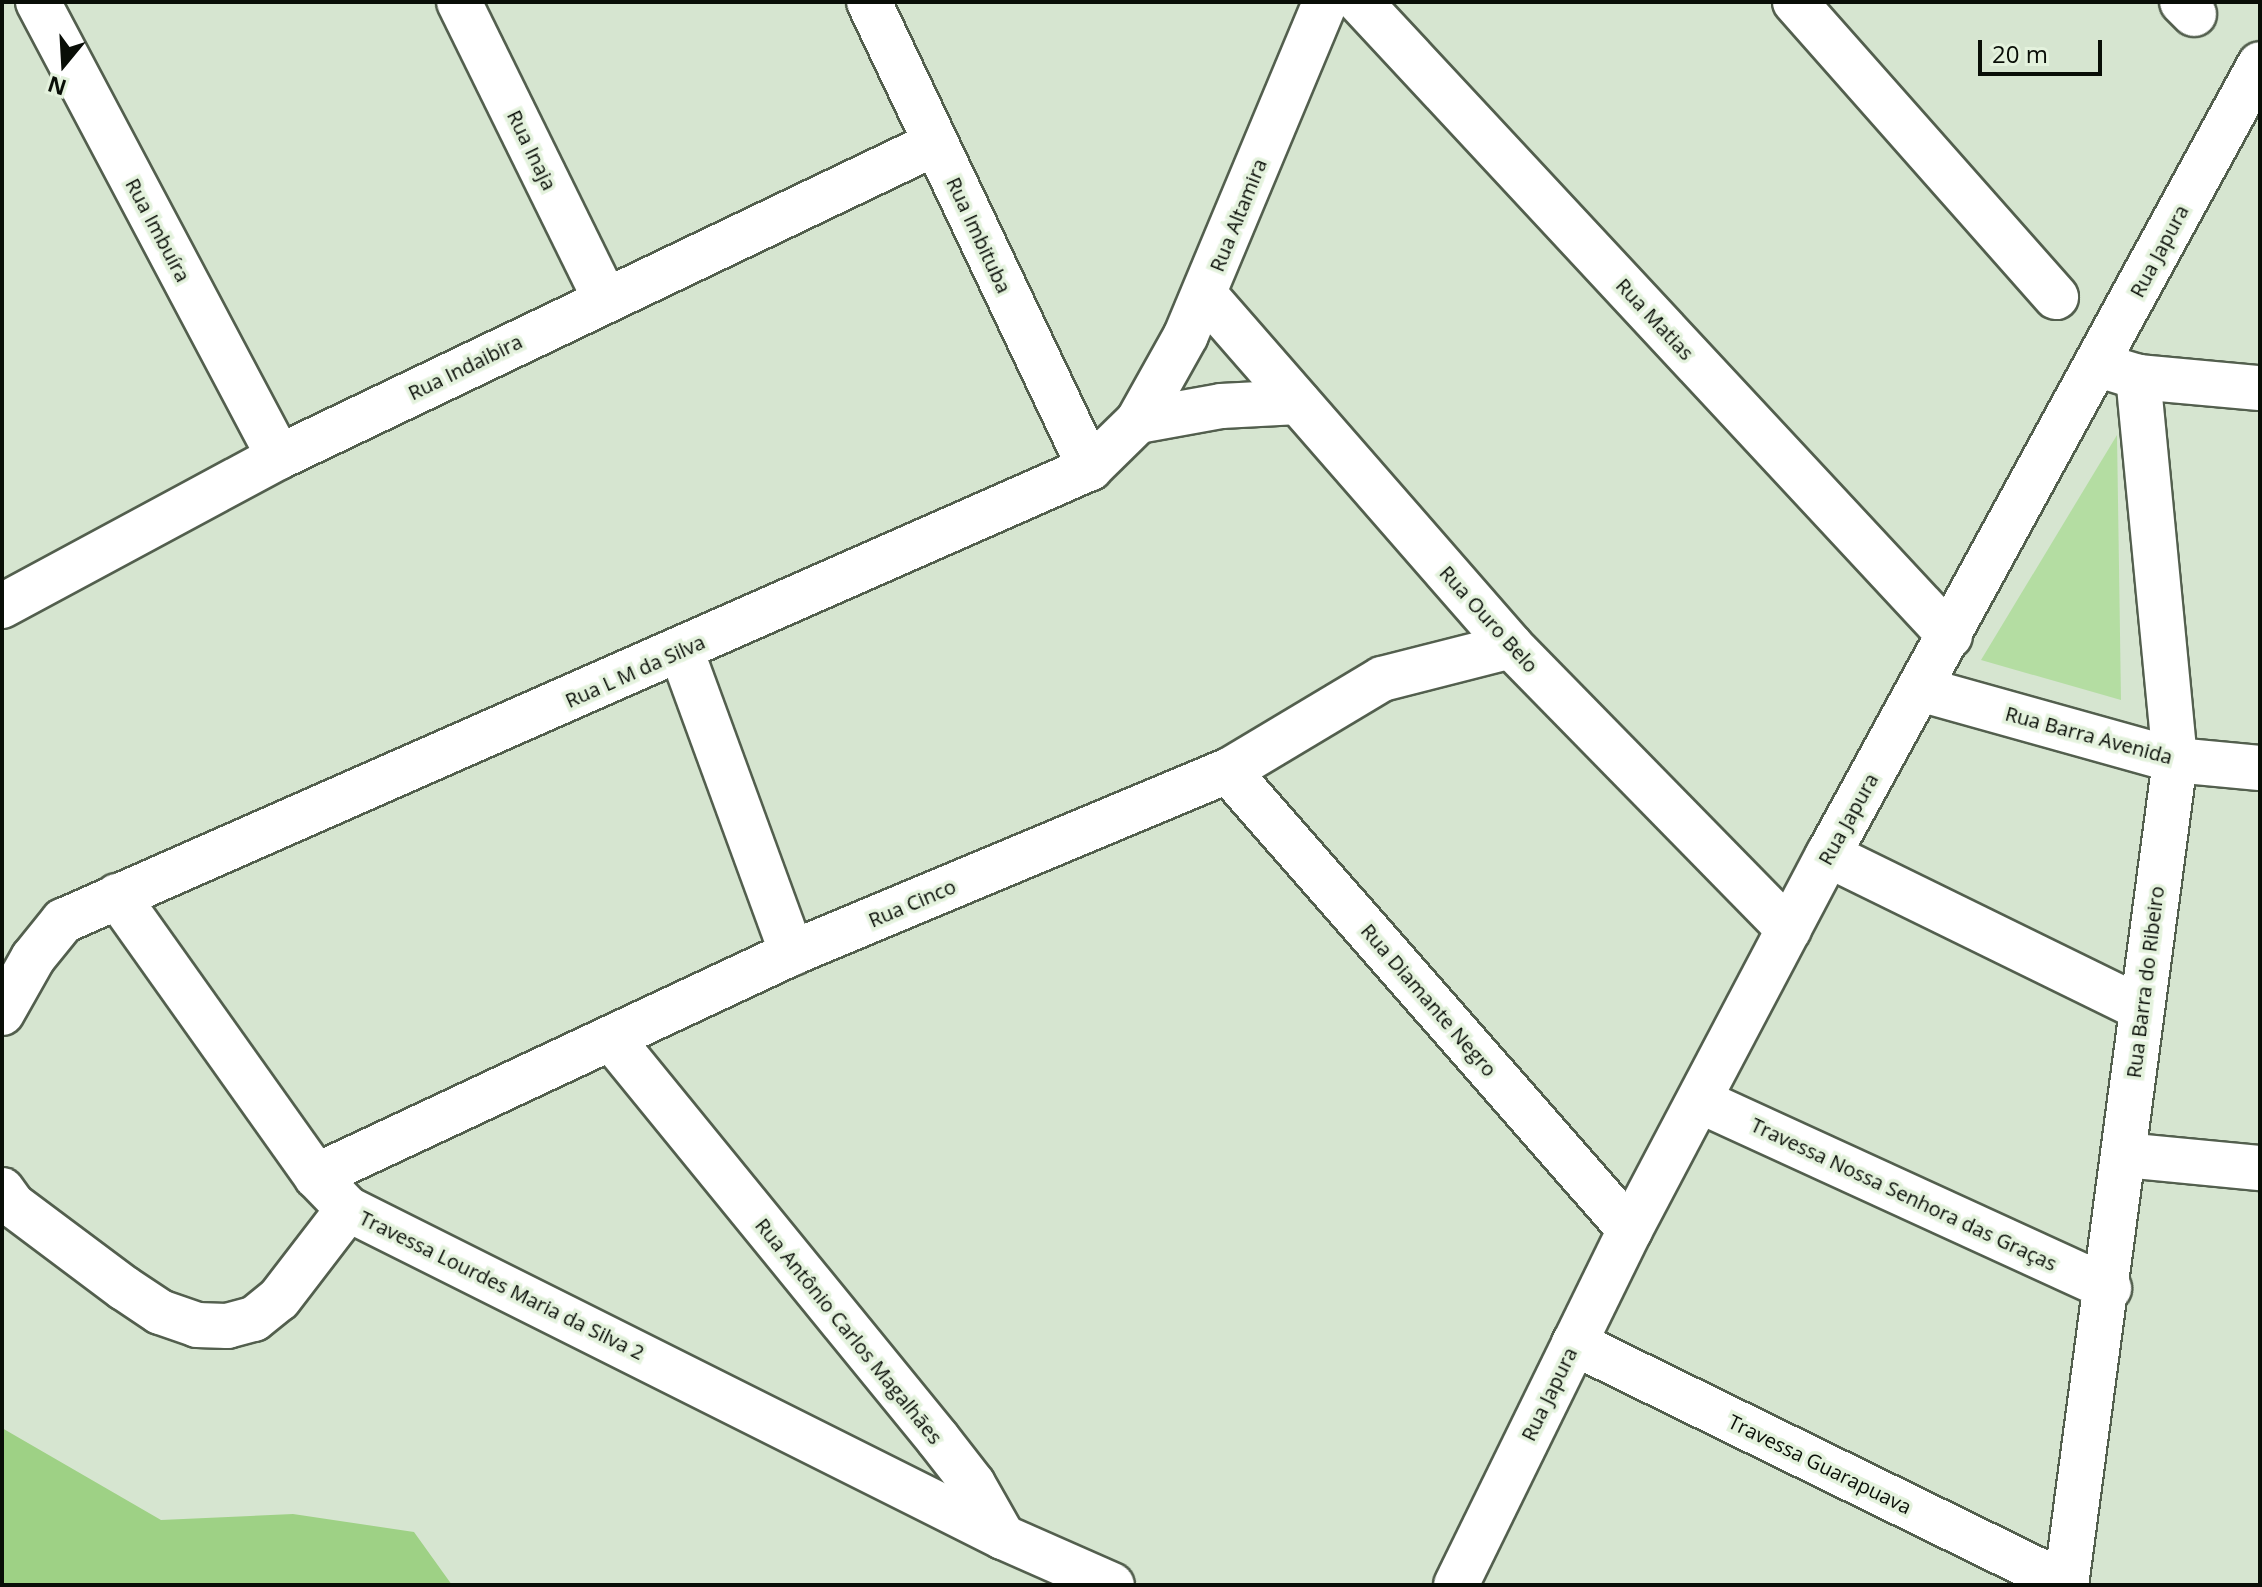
<!DOCTYPE html>
<meta charset="utf-8">
<style>
body{margin:0}
#map{position:relative;width:2262px;height:1587px;overflow:hidden;background:#d6e5d0;font-family:"Open Sans",sans-serif}
div>[style]{position:absolute}
.green>*{inset:0;background:#b4dda2}
.water>*{inset:0;background:#9ed185}
.roads{filter:drop-shadow(2px 0 #535f4e) drop-shadow(-2px 0 #535f4e) drop-shadow(0 2px #535f4e) drop-shadow(0 -2px #535f4e)}
.minor>*{height:44px;margin:-22px;padding:0 22px;transform-origin:22px;border-radius:22px;background:#fff}
span{translate:-50% -50%;white-space:nowrap;text-align:center;line-height:1.15;-webkit-text-stroke:7px #e4f2dd;paint-order:stroke}
.street-label{font-size:20px;color:#090e07}
.frame{position:absolute;inset:0;border:4px solid #090e07;pointer-events:none}
.north{position:absolute;left:24px;top:24px;width:80px;height:80px;-webkit-text-stroke:6px #e4f2dd;paint-order:stroke;rotate:198deg;font-size:22px;font-weight:700;line-height:32px;text-align:center;color:#090e07}
.north::after{content:'';display:block;margin:auto;width:28px;height:36px;background:#090e07;clip-path:polygon(50% 0,100% 100%,50% 72%,0 100%)}
.scale{position:absolute;left:1978px;top:40px;width:124px;height:36px;box-sizing:border-box;border:4px solid #090e07;border-top:0;padding-left:10px;font-size:24px;line-height:28px;white-space:nowrap;color:#090e07;-webkit-text-stroke:6px #e4f2dd;paint-order:stroke}
</style>
<div id="map">
<div class="green">
<i style="clip-path:polygon(2117px 435px,2121px 700px,1981px 660px)"></i>
</div>
<div class="water">
<i style="clip-path:polygon(2px 1428px,161px 1520px,293px 1514px,414px 1532px,452px 1585px,2px 1585px)"></i>
</div>
<div class="roads">
<div class="minor">
<i style="left:38px;top:2px;width:515px;rotate:62.09deg"></i>
<i style="left:459px;top:2px;width:331px;rotate:63.8deg"></i>
<i style="left:869px;top:2px;width:516px;rotate:64.63deg"></i>
<i style="left:1360px;top:2px;width:866px;rotate:47.06deg"></i>
<i style="left:1795px;top:2px;width:394px;rotate:48.5deg"></i>
<i style="left:2182px;top:2px;width:17px;rotate:45deg"></i>
<i style="left:1205px;top:295px;width:466px;rotate:48.9deg"></i>
<i style="left:1511px;top:646px;width:397px;rotate:45.6deg"></i>
<i style="left:2112px;top:369px;width:27px;rotate:17deg"></i>
<i style="left:2138px;top:377px;width:122px;rotate:5.2deg"></i>
<i style="left:1138px;top:421px;width:84px;rotate:-10.2deg"></i>
<i style="left:1221px;top:406px;width:77px;rotate:-3deg"></i>
<i style="left:2px;top:606px;width:315px;rotate:-28.3deg"></i>
<i style="left:279px;top:457px;width:728px;rotate:-25.54deg"></i>
<i style="left:681px;top:650px;width:323px;rotate:69.9deg"></i>
<i style="left:1920px;top:689px;width:265px;rotate:15.6deg"></i>
<i style="left:2175px;top:760px;width:85px;rotate:5.4deg"></i>
<i style="left:1228px;top:771px;width:610px;rotate:48.79deg"></i>
<i style="left:1828px;top:855px;width:347px;rotate:26.1deg"></i>
<i style="left:117px;top:896px;width:344px;rotate:54.6deg"></i>
<i style="left:316px;top:1176px;width:46px;rotate:45.9deg"></i>
<i style="left:348px;top:1209px;width:733px;rotate:26.6deg"></i>
<i style="left:2px;top:1013px;width:63px;rotate:-60.6deg"></i>
<i style="left:33px;top:958px;width:48px;rotate:-51deg"></i>
<i style="left:63px;top:921px;width:1122px;rotate:-23.8deg"></i>
<i style="left:1090px;top:468px;width:67px;rotate:-44.4deg"></i>
<i style="left:1138px;top:421px;width:98px;rotate:-60.8deg"></i>
<i style="left:1186px;top:335px;width:361px;rotate:-67.3deg"></i>
<i style="left:611px;top:1038px;width:517px;rotate:50.8deg"></i>
<i style="left:938px;top:1439px;width:57px;rotate:52.1deg"></i>
<i style="left:973px;top:1484px;width:61px;rotate:60.5deg"></i>
<i style="left:1003px;top:1537px;width:119px;rotate:23.8deg"></i>
<i style="left:1700px;top:1101px;width:450px;rotate:24.6deg"></i>
<i style="left:2124px;top:1155px;width:137px;rotate:5.5deg"></i>
<i style="left:316px;top:1176px;width:526px;rotate:-25.1deg"></i>
<i style="left:792px;top:953px;width:472px;rotate:-22.7deg"></i>
<i style="left:1228px;top:771px;width:179px;rotate:-30.9deg"></i>
<i style="left:1382px;top:679px;width:133px;rotate:-14.3deg"></i>
<i style="left:2px;top:1190px;width:19px;rotate:54deg"></i>
<i style="left:13px;top:1205px;width:139px;rotate:36.8deg"></i>
<i style="left:124px;top:1288px;width:43px;rotate:33.7deg"></i>
<i style="left:160px;top:1312px;width:39px;rotate:19deg"></i>
<i style="left:197px;top:1325px;width:30px;rotate:2deg"></i>
<i style="left:227px;top:1326px;width:28px;rotate:-15deg"></i>
<i style="left:254px;top:1319px;width:32px;rotate:-39deg"></i>
<i style="left:279px;top:1299px;width:113px;rotate:-52.5deg"></i>
<i style="left:1574px;top:1343px;width:548px;rotate:26.1deg"></i>
<i style="left:1456px;top:1585px;width:395px;rotate:-63.9deg"></i>
<i style="left:1630px;top:1230px;width:424px;rotate:-62.2deg"></i>
<i style="left:1828px;top:855px;width:901px;rotate:-61.36deg"></i>
<i style="left:2066px;top:1585px;width:832px;rotate:-82.47deg"></i>
<i style="left:2175px;top:760px;width:385px;rotate:-95.5deg"></i>
</div>
</div>
<div class="street-label">
<span style="left:532px;top:150px;rotate:64deg">Rua Inaja</span>
<span style="left:1238px;top:215px;rotate:-68deg">Rua Altamira</span>
<span style="left:158px;top:230px;rotate:62deg">Rua Imbuíra</span>
<span style="left:979px;top:235px;rotate:65deg">Rua Imbituba</span>
<span style="left:2159px;top:251px;rotate:-62deg">Rua Japura</span>
<span style="left:1655px;top:319px;rotate:47deg">Rua Matias</span>
<span style="left:465px;top:367px;rotate:-26deg">Rua Indaibira</span>
<span style="left:1489px;top:619px;rotate:48deg">Rua Ouro Belo</span>
<span style="left:635px;top:671px;rotate:-24deg">Rua L M da Silva</span>
<span style="left:2089px;top:735px;rotate:15deg">Rua Barra Avenida</span>
<span style="left:1848px;top:819px;rotate:-61deg">Rua Japura</span>
<span style="left:912px;top:903px;rotate:-23deg">Rua Cinco</span>
<span style="left:2145px;top:982px;rotate:-83deg">Rua Barra do Ribeiro</span>
<span style="left:1429px;top:1000px;rotate:49deg">Rua Diamante Negro</span>
<span style="left:1904px;top:1194px;rotate:25deg">Travessa Nossa Senhora das Graças</span>
<span style="left:502px;top:1285px;rotate:26deg">Travessa Lourdes Maria da Silva 2</span>
<span style="left:849px;top:1331px;rotate:51deg">Rua Antônio Carlos Magalhães</span>
<span style="left:1549px;top:1394px;rotate:-64deg">Rua Japura</span>
<span style="left:1820px;top:1464px;rotate:26deg">Travessa Guarapuava</span>
</div>
<div class="frame"></div>
<div class="north">N</div>
<div class="scale">20 m</div>
</div>
